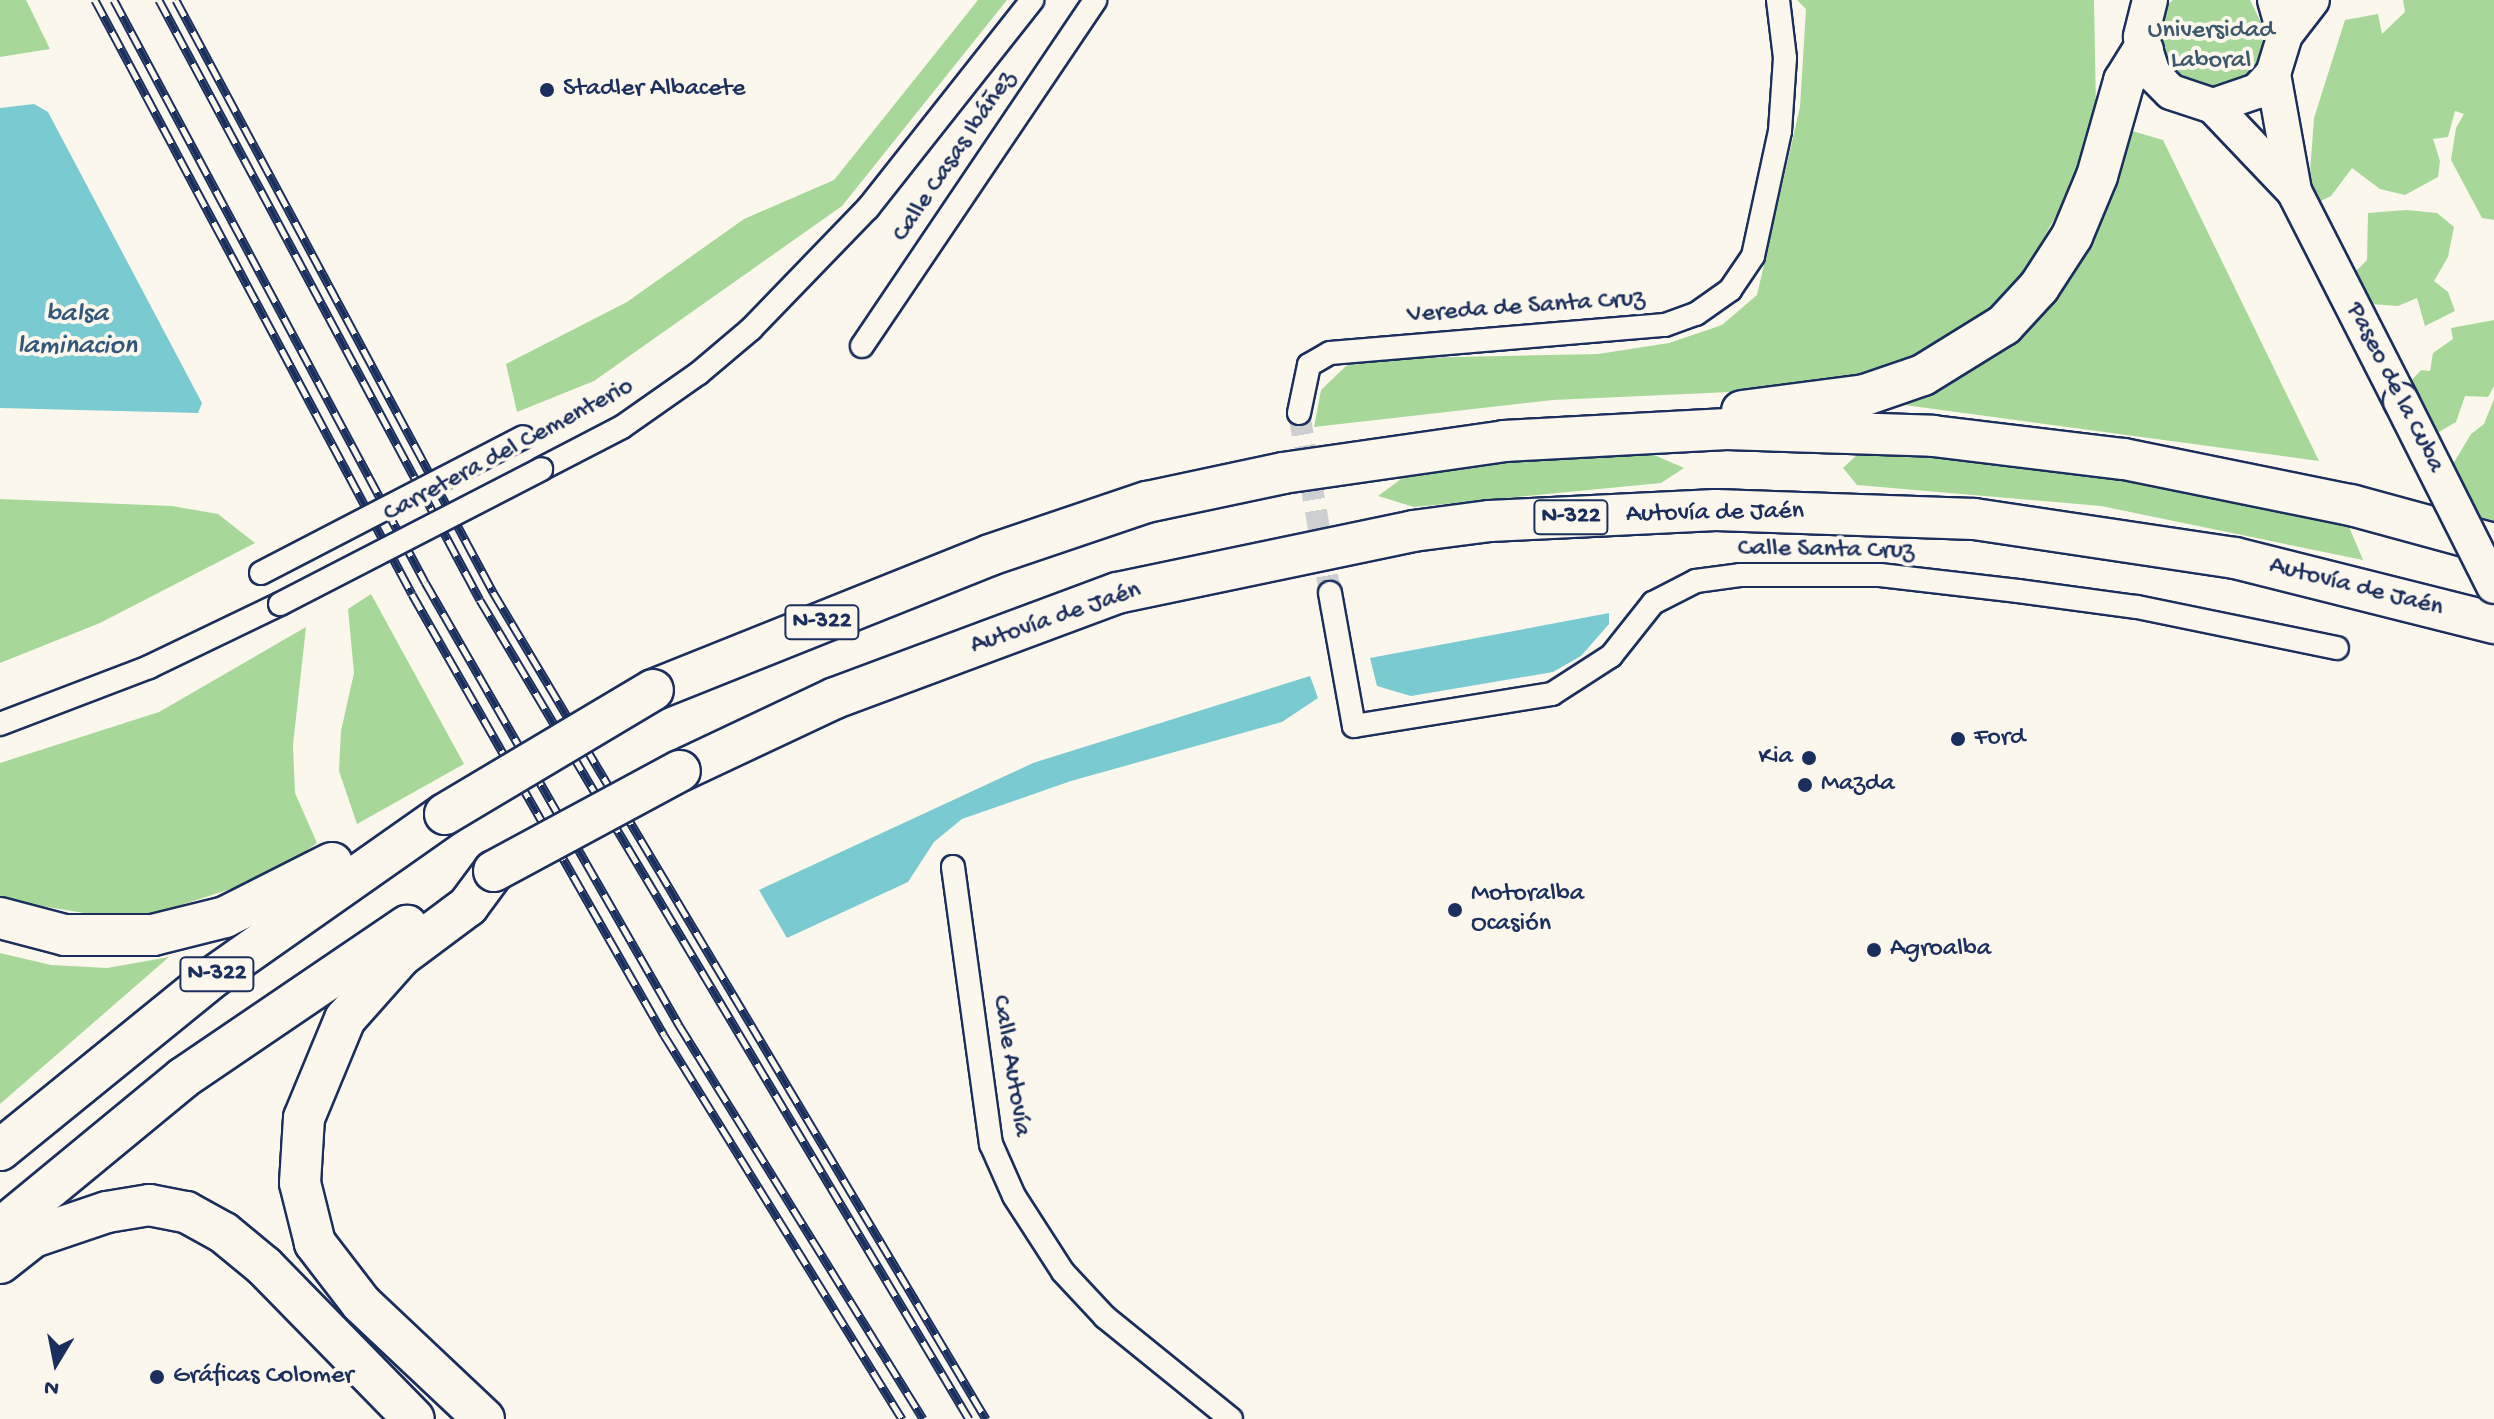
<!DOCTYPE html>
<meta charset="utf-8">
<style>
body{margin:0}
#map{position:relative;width:2494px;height:1419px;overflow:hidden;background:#fbf7ec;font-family:"Gochi Hand",sans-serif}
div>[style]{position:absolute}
.green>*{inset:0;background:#a7d899}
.water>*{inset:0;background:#7acbd1}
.minor-tunnel>*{height:22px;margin-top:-11px;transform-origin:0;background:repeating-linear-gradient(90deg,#cecfd0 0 22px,transparent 0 33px)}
.roads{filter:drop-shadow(2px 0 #1b2f5e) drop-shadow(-2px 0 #1b2f5e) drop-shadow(0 2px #1b2f5e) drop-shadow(0 -2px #1b2f5e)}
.minor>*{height:22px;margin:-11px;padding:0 11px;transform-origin:11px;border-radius:11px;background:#fbf7ec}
.primary>*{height:34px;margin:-17px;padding:0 17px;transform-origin:17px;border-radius:17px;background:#fbf7ec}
.motorway>*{height:40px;margin:-20px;padding:0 20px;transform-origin:20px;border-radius:20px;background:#fbf7ec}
.rail>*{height:9px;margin-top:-4.5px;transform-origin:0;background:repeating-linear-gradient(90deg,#fbf7ec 0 18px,#1b2f5e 0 36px);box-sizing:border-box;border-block:2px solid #1b2f5e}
.bridges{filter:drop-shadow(2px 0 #1b2f5e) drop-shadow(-2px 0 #1b2f5e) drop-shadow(0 2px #1b2f5e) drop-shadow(0 -2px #1b2f5e)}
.minor-bridge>*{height:22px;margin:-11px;padding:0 11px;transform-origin:11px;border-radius:11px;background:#fbf7ec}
.primary-bridge>*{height:34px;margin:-17px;padding:0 17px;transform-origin:17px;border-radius:17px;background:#fbf7ec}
.motorway-bridge>*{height:40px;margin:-20px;padding:0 20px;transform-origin:20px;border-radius:20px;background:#fbf7ec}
.dots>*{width:22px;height:22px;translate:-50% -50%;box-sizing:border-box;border:4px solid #fbf7ec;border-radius:50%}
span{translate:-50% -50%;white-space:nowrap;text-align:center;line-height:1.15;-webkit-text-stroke:8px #fbf7ec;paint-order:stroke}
.shield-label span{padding:2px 6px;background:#fbf7ec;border:2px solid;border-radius:6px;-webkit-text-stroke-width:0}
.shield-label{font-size:24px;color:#1b2f5e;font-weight:700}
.park-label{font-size:26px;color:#3e596d}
.poi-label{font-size:26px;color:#1b2f5e}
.left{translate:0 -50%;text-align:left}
.right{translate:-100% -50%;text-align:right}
.street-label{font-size:26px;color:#1b2f5e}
.water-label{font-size:28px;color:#33567b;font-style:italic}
.north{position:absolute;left:16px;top:1323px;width:80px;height:80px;-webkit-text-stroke:6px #fbf7ec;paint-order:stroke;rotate:190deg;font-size:22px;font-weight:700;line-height:32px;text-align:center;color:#1b2f5e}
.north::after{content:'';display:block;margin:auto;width:28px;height:36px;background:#1b2f5e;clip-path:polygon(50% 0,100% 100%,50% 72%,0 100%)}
</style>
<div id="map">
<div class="green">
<i style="clip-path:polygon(0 0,26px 0,50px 49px,0 57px)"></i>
<i style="clip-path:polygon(978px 0,1007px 0,842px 206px,594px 381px,517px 412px,506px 364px,627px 302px,744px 219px,834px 180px)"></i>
<i style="clip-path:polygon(1797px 0,2094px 0,2096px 110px,2078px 177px,2026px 269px,1997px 302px,1959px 334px,1880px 376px,1796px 389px,1553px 400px,1314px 427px,1321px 390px,1346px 366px,1365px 359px,1598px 354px,1669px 343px,1722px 325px,1757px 295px,1800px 107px,1806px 9px)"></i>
<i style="clip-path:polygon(2173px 0,2250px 0,2266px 33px,2255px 71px,2225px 91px,2175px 80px,2156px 44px,2165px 7px)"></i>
<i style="clip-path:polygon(2403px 0,2494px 0,2494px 220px,2482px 218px,2451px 160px,2456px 128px,2464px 114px,2455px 111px,2448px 137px,2433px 139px,2440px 161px,2438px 177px,2405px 195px,2380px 189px,2352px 168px,2331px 196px,2317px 203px,2309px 187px,2314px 118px,2345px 20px,2378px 14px,2382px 34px,2405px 12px)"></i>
<i style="clip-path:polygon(2129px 130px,2163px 140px,2319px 461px,1890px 403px,1977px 361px)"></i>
<i style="clip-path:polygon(2406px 210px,2437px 213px,2454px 227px,2448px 257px,2434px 281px,2448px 292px,2455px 311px,2425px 326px,2417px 298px,2398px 306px,2370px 304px,2354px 273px,2367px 260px,2368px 213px)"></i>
<i style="clip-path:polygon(2494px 320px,2494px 386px,2488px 397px,2465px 396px,2456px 422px,2437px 433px,2410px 382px,2421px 370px,2430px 371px,2433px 353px,2453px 339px,2451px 328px)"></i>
<i style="clip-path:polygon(2494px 399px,2494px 521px,2481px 517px,2453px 464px,2471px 434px,2484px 424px)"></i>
<i style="clip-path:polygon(1645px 451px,1684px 468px,1661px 483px,1414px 507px,1378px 496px,1412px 471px)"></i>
<i style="clip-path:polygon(1860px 452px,1938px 454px,2071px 468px,2347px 522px,2363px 560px,2101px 506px,1857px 485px,1843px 468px)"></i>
<i style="clip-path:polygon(0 499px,172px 506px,218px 514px,255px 543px,100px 623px,0 663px)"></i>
<i style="clip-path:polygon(371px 594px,464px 764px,357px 824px,339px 771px,341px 731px,354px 673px,348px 609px)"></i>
<i style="clip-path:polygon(306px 627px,293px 745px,295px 793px,317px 843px,274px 875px,150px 915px,90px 914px,0 899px,0 763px,159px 712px)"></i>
<i style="clip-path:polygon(0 953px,51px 965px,107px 968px,169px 957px,0 1104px)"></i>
</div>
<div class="water">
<i style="clip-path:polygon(34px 104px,48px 112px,202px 403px,198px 413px,0 408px,0 108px)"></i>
<i style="clip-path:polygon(1609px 613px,1609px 624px,1581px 656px,1553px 672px,1411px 696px,1377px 686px,1370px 658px)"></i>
<i style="clip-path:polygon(1310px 676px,1318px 698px,1282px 722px,1071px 781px,962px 819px,934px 842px,908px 882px,787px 938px,759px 890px,1033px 763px)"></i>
</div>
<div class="minor-tunnel">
<i style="left:1299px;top:413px;width:183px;rotate:80.2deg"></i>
</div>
<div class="roads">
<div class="minor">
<i style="left:862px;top:346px;width:417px;rotate:-56deg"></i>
<i style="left:1299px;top:413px;width:49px;rotate:-78.2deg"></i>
<i style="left:1309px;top:365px;width:24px;rotate:-30deg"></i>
<i style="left:1330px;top:353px;width:336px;rotate:-4.8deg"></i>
<i style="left:1665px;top:325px;width:33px;rotate:-20deg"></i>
<i style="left:1696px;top:314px;width:42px;rotate:-35.2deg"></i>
<i style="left:1730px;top:290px;width:41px;rotate:-55.9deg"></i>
<i style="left:1753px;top:256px;width:128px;rotate:-77.8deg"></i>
<i style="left:1780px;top:131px;width:73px;rotate:-86.1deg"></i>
<i style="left:1785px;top:58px;width:58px;rotate:-96.9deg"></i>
<i style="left:541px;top:469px;width:91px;rotate:-27.4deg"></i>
<i style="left:622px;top:427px;width:94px;rotate:-35deg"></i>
<i style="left:699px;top:373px;width:68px;rotate:-40.2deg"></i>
<i style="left:751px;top:329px;width:168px;rotate:-46deg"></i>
<i style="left:868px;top:208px;width:265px;rotate:-51.7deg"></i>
<i style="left:1330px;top:593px;width:135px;rotate:79.8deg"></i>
<i style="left:1354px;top:726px;width:201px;rotate:-9.2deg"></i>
<i style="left:1552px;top:694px;width:70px;rotate:-32.8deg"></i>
<i style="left:1611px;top:656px;width:68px;rotate:-51.6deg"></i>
<i style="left:1653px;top:603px;width:48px;rotate:-27.1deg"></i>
<i style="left:1696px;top:581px;width:44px;rotate:-7.8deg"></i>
<i style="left:1740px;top:575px;width:140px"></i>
<i style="left:1880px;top:575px;width:139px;rotate:6.6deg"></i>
<i style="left:2018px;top:591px;width:120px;rotate:7.7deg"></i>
<i style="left:2137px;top:607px;width:204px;rotate:11.6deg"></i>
<i style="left:0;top:724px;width:160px;rotate:-20.9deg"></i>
<i style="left:149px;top:667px;width:145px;rotate:-25.7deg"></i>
<i style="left:953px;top:867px;width:280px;rotate:82.2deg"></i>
<i style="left:991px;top:1144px;width:57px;rotate:66.1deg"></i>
<i style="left:1014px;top:1196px;width:90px;rotate:57.2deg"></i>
<i style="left:1063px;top:1272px;width:62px;rotate:47deg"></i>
<i style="left:1105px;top:1317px;width:162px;rotate:39deg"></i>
</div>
<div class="primary">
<i style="left:2150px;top:0;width:38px;rotate:104deg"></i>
<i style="left:2141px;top:37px;width:39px;rotate:72deg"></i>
<i style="left:2153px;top:74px;width:25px;rotate:45deg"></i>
<i style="left:2171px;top:92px;width:44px;rotate:18.4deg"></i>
<i style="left:2213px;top:106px;width:46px;rotate:-18.8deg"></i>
<i style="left:2257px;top:91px;width:23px;rotate:-47deg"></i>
<i style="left:2273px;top:74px;width:41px;rotate:-72.9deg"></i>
<i style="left:2285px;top:35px;width:36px;rotate:-106deg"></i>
<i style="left:2285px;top:35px;width:44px;rotate:-52.4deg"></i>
<i style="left:2273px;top:74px;width:119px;rotate:79.8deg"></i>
<i style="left:2213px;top:106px;width:117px;rotate:46.4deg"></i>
<i style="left:2294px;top:191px;width:236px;rotate:63deg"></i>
</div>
<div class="motorway">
<i style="left:1742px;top:411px;width:124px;rotate:-7.4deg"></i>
<i style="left:1865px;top:395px;width:61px;rotate:-19deg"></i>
<i style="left:1923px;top:375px;width:95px;rotate:-31.7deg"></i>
<i style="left:2004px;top:325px;width:52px;rotate:-47.4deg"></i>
<i style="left:2039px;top:287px;width:61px;rotate:-57.1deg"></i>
<i style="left:2072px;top:236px;width:65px;rotate:-67.4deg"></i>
<i style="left:2097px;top:176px;width:99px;rotate:-74.1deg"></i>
<i style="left:2124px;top:81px;width:36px;rotate:-58deg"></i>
<i style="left:653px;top:690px;width:363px;rotate:-21.8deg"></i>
<i style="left:990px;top:555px;width:166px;rotate:-18.7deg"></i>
<i style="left:1147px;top:502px;width:139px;rotate:-12deg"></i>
<i style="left:1283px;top:473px;width:223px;rotate:-8.2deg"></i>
<i style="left:1504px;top:441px;width:223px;rotate:-3.1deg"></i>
<i style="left:1727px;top:429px;width:206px;rotate:1.9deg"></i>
<i style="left:1933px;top:436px;width:192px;rotate:6.9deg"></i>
<i style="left:2124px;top:459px;width:232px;rotate:11.5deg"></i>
<i style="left:2351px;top:505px;width:148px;rotate:15.3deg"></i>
<i style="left:680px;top:771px;width:171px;rotate:-25.2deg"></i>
<i style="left:835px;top:698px;width:301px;rotate:-20.4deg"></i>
<i style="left:1117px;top:593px;width:302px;rotate:-11.8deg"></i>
<i style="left:1413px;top:531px;width:78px;rotate:-7.4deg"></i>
<i style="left:1490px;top:521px;width:226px;rotate:-2.8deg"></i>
<i style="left:1716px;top:510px;width:258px;rotate:2deg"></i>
<i style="left:1974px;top:519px;width:264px;rotate:8.5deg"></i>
<i style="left:2235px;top:558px;width:267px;rotate:14.1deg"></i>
<i style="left:0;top:918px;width:67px;rotate:14.7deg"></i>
<i style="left:65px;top:935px;width:88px"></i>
<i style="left:153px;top:935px;width:74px;rotate:-14deg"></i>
<i style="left:225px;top:917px;width:120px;rotate:-26.8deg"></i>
<i style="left:0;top:1150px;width:274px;rotate:-39.1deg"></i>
<i style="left:213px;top:977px;width:284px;rotate:-35.1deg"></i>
<i style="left:0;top:1229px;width:237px;rotate:-39.5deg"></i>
<i style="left:183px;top:1078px;width:271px;rotate:-34.2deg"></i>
<i style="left:0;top:1263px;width:42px;rotate:-38.2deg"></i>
<i style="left:33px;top:1237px;width:78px;rotate:-18.7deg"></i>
<i style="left:107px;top:1212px;width:43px;rotate:-9.5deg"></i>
<i style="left:149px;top:1205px;width:38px;rotate:11deg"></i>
<i style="left:186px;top:1212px;width:43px;rotate:28.9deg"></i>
<i style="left:224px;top:1233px;width:52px;rotate:39.5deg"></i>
<i style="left:264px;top:1266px;width:214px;rotate:45.6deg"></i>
<i style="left:484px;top:1419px;width:169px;rotate:-136.7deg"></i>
<i style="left:361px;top:1303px;width:76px;rotate:-127.5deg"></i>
<i style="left:315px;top:1243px;width:62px;rotate:-104deg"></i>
<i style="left:300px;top:1183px;width:65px;rotate:-86.5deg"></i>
<i style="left:304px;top:1118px;width:107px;rotate:-67.5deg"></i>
<i style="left:345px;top:1019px;width:84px;rotate:-48.4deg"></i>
<i style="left:401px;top:956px;width:84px;rotate:-36.7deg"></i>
<i style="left:468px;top:906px;width:44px;rotate:-53.4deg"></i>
</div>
</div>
<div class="rail">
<i style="left:95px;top:0;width:673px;rotate:61.91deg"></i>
<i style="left:412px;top:594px;width:508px;rotate:60.26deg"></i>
<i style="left:664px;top:1035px;width:452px;rotate:58.2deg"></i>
<i style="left:114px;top:0;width:660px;rotate:61.88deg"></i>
<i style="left:425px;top:582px;width:511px;rotate:60.17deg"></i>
<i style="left:679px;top:1025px;width:463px;rotate:58.2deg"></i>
<i style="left:159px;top:0;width:680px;rotate:61.85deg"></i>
<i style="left:480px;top:600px;width:954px;rotate:59.16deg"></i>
<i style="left:176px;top:0;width:672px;rotate:61.83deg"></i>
<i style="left:493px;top:592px;width:963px;rotate:59.2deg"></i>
</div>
<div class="bridges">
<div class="minor-bridge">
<i style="left:261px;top:573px;width:295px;rotate:-27.4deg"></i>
<i style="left:280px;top:604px;width:294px;rotate:-27.3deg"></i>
</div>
<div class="primary-bridge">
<i style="left:2401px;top:401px;width:207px;rotate:63.3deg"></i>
</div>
<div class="motorway-bridge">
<i style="left:445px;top:814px;width:242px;rotate:-30.8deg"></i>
<i style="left:494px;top:871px;width:211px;rotate:-28.3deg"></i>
</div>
</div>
<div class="dots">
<i style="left:547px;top:90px;background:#1b2f5e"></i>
<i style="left:1958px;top:739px;background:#1b2f5e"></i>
<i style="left:1809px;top:758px;background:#1b2f5e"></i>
<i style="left:1805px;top:785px;background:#1b2f5e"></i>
<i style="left:1455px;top:910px;background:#1b2f5e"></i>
<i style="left:1874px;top:950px;background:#1b2f5e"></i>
<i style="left:157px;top:1377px;background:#1b2f5e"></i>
</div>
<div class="shield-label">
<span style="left:1571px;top:517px">N-322</span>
<span style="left:822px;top:622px">N-322</span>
<span style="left:217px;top:974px">N-322</span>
</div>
<div class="park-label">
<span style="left:2211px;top:47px">Universidad<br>Laboral</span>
</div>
<div class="poi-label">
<span class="left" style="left:563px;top:90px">Stadler Albacete</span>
<span class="left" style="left:1974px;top:739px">Ford</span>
<span class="right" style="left:1793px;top:758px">Kia</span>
<span class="left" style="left:1821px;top:785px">Mazda</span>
<span class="left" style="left:1471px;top:910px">Motoralba<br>Ocasión</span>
<span class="left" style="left:1890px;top:950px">Agroalba</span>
<span class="left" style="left:173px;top:1377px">Gráficas Colomer</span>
</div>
<div class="street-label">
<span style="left:955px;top:157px;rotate:-56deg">Calle Casas Ibáñez</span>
<span style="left:1526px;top:308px;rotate:-4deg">Vereda de Santa Cruz</span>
<span style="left:2394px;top:388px;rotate:63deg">Paseo de la Cuba</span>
<span style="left:509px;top:451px;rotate:-28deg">Carretera del Cementerio</span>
<span style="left:1715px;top:514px;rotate:-1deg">Autovía de Jaén</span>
<span style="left:1826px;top:551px;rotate:1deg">Calle Santa Cruz</span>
<span style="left:2356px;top:588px;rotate:14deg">Autovía de Jaén</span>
<span style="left:1056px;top:619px;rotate:-19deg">Autovía de Jaén</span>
<span style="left:1010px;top:1066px;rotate:81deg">Calle Autovía</span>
</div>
<div class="water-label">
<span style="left:77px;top:331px">balsa<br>laminacion</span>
</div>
<div class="north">N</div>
</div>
